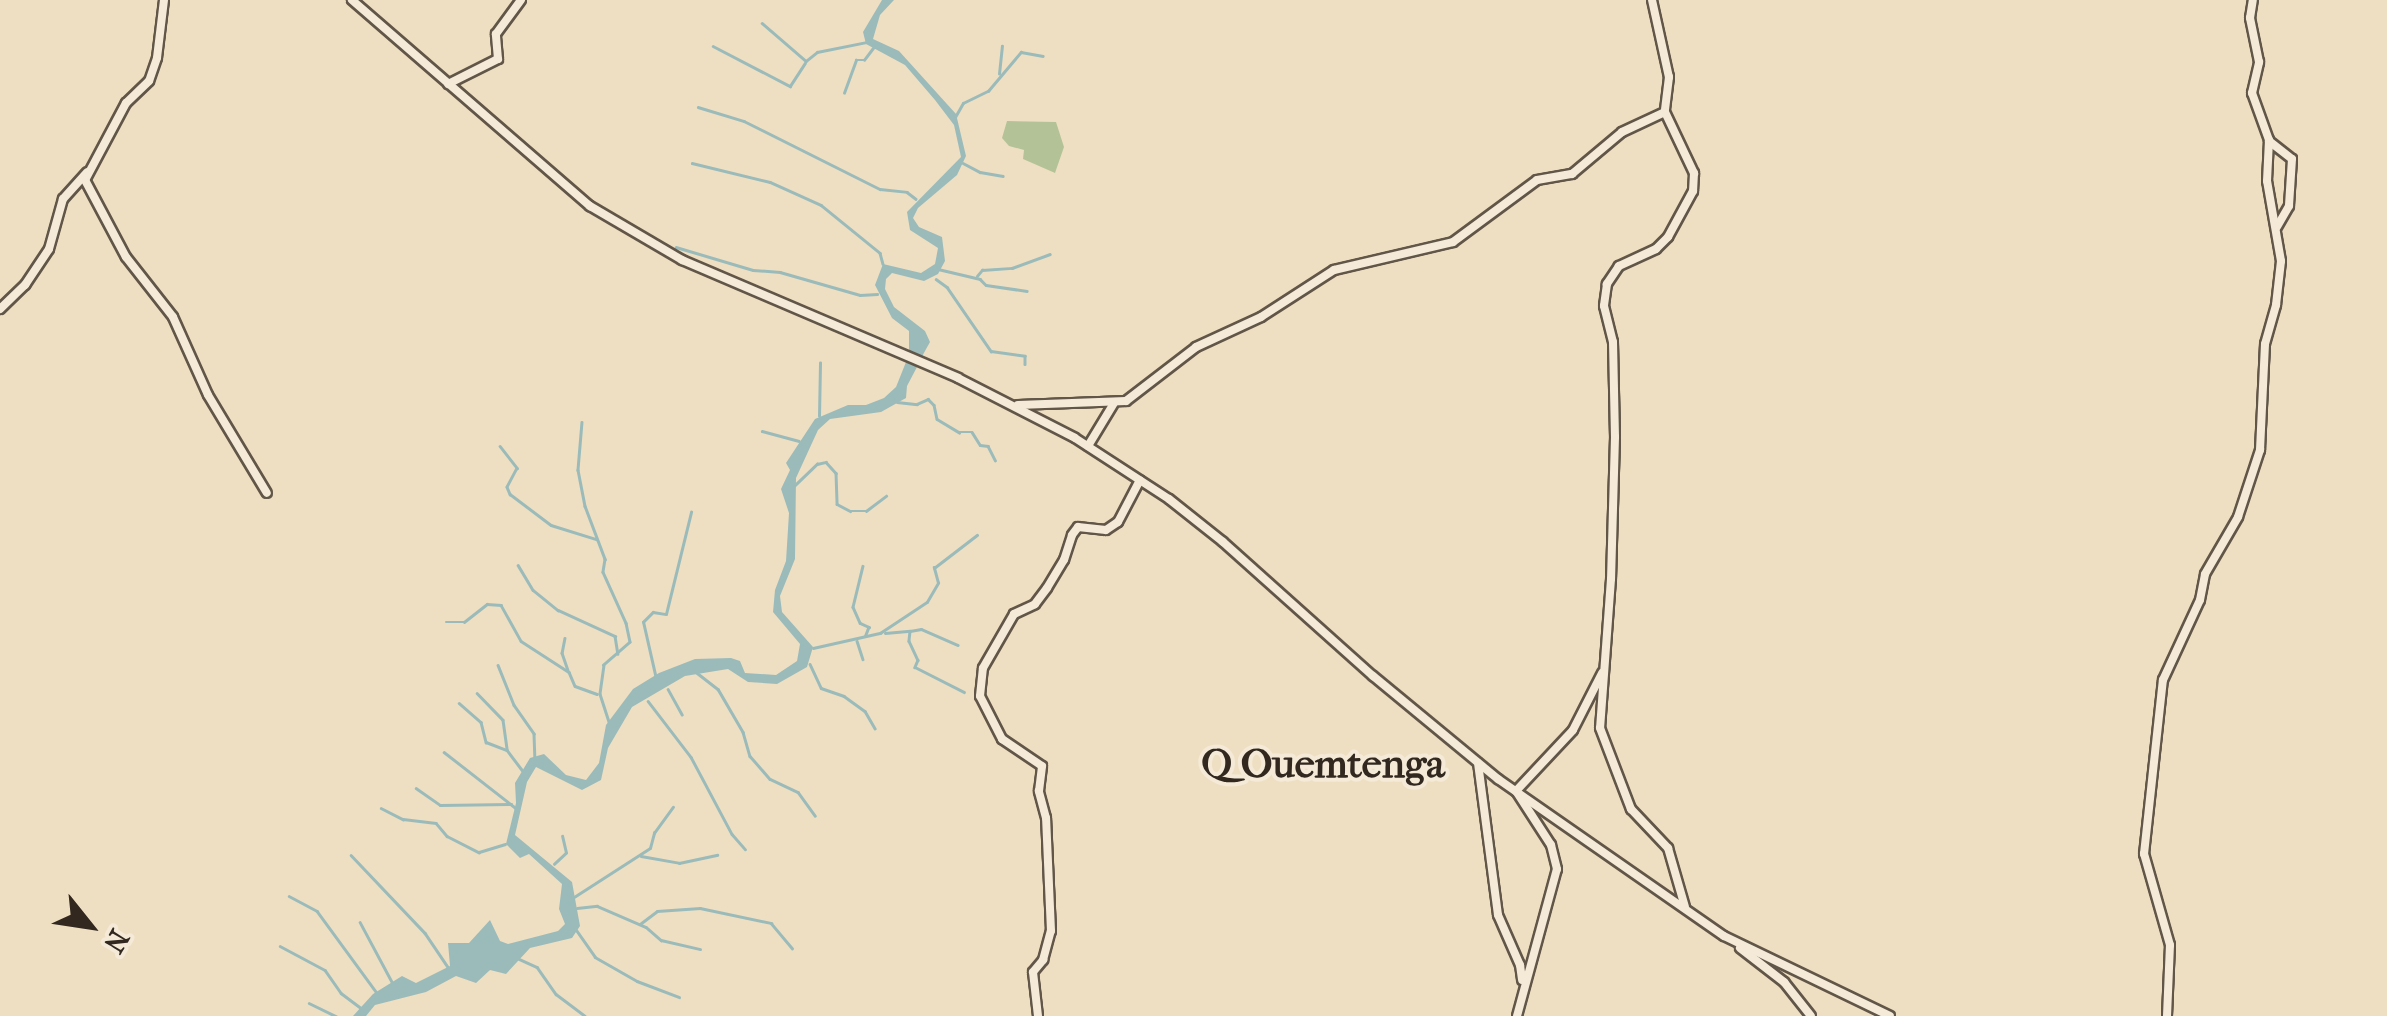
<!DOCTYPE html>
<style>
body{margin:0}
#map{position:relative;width:2387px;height:1016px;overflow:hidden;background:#eedfc2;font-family:"IM FELL French Canon",serif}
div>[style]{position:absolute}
.green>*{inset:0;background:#b4c397}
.water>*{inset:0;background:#9bbbba}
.stream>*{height:2.5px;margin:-1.25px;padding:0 1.25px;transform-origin:1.25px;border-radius:1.25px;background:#9bbbba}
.roads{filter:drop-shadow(2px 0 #615648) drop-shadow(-2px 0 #615648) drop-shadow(0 2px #615648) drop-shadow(0 -2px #615648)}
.minor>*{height:8px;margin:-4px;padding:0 4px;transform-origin:4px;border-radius:4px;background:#f4ead7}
span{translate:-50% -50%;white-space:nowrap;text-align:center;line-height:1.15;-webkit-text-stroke:8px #f4ead7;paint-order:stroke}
.quarter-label{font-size:40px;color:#32281f;font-weight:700}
.north{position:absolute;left:40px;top:876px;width:100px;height:100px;-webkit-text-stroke:8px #f4ead7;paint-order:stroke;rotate:120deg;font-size:28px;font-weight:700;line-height:40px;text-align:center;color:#32281f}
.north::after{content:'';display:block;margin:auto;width:35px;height:45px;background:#32281f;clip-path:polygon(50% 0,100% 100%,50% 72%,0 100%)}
</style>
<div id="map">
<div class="green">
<i style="clip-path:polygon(1007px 121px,1056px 122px,1064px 147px,1055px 173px,1023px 159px,1024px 150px,1009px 146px,1002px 138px)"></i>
</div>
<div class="water">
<i style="clip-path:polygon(882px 0,894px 0,880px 15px,873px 39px,899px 51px,956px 114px,966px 156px,957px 175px,918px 208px,913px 218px,919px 227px,942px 237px,945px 261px,938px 274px,924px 281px,892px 273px,886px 279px,885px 289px,894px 307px,925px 331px,930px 342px,920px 360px,909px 354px,909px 331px,892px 318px,875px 285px,883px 264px,921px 273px,935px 264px,938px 248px,910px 230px,907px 212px,961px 157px,954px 125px,935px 100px,905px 65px,866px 44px,863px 32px)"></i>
<i style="clip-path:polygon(906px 362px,917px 367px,907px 386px,906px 398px,881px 412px,830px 419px,818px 430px,796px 478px,795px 559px,780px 596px,782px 612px,813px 647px,807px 667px,777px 684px,748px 682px,728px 669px,685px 676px,632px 707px,608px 748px,601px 780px,582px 790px,536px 767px,527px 782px,515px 835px,572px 882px,580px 926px,572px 938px,530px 948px,506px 974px,490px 970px,476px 983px,456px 976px,426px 992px,375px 1005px,366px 1016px,353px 1016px,373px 994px,402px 976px,416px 983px,450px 966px,448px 943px,469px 943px,490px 920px,500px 941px,508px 944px,558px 931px,565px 924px,559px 909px,562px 884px,529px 854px,520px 858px,506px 844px,516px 803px,515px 783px,530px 758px,544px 754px,566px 775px,586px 780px,599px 763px,606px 725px,633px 689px,659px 673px,695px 659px,731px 658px,740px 661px,745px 673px,776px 675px,797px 661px,800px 644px,773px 612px,775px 590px,786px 561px,789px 513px,781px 489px,790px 470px,786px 463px,815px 419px,848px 405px,866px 405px,884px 398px,896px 387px)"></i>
</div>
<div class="stream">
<i style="left:762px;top:23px;width:58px;rotate:40.8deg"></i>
<i style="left:806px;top:61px;width:14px;rotate:-39deg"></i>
<i style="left:817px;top:52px;width:51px;rotate:-11.3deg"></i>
<i style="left:713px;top:46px;width:87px;rotate:27.5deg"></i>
<i style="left:790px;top:86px;width:27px;rotate:-57deg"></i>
<i style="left:999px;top:74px;width:28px;rotate:-84deg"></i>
<i style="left:844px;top:93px;width:35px;rotate:-70deg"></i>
<i style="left:856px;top:60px;width:8px"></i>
<i style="left:864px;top:60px;width:15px;rotate:-53deg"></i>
<i style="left:698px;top:107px;width:48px;rotate:16.9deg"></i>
<i style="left:744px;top:121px;width:152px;rotate:26.6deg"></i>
<i style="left:880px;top:189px;width:27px;rotate:6deg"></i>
<i style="left:907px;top:192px;width:11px;rotate:38deg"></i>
<i style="left:955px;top:117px;width:16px;rotate:-60deg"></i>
<i style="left:963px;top:103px;width:28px;rotate:-26deg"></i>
<i style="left:988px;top:91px;width:51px;rotate:-49.8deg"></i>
<i style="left:1021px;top:52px;width:22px;rotate:10deg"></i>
<i style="left:692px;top:163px;width:80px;rotate:13.7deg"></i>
<i style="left:770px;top:182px;width:56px;rotate:24.3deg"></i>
<i style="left:821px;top:205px;width:76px;rotate:39.1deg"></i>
<i style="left:880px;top:253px;width:11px;rotate:75deg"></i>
<i style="left:963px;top:163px;width:19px;rotate:28deg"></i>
<i style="left:980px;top:172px;width:23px;rotate:10deg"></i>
<i style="left:676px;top:247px;width:80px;rotate:16.6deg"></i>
<i style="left:753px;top:270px;width:27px;rotate:4deg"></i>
<i style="left:780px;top:272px;width:83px;rotate:16deg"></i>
<i style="left:860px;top:295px;width:17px;rotate:-3deg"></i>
<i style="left:938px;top:269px;width:43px;rotate:13.4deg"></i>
<i style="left:980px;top:279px;width:8px;rotate:45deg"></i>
<i style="left:986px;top:285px;width:41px;rotate:8.3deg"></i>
<i style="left:977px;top:276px;width:8px;rotate:-50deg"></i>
<i style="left:982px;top:270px;width:30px;rotate:-4deg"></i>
<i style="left:1012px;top:268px;width:40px;rotate:-20.2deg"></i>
<i style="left:936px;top:279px;width:14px;rotate:36deg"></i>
<i style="left:947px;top:287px;width:78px;rotate:55.5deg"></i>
<i style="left:991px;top:351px;width:34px;rotate:8deg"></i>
<i style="left:1025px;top:356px;width:8px;rotate:90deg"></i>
<i style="left:897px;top:402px;width:20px;rotate:6deg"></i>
<i style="left:917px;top:404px;width:12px;rotate:-24deg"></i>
<i style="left:928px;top:399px;width:8px;rotate:45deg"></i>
<i style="left:934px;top:405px;width:14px;rotate:78deg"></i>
<i style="left:937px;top:419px;width:26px;rotate:31deg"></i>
<i style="left:959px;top:432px;width:13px"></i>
<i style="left:972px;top:432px;width:15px;rotate:58deg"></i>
<i style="left:980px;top:445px;width:8px;rotate:7deg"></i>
<i style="left:988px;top:446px;width:16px;rotate:63deg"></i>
<i style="left:819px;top:416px;width:53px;rotate:-88.9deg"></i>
<i style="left:582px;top:422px;width:48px;rotate:94.8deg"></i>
<i style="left:578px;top:470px;width:37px;rotate:79deg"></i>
<i style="left:585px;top:506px;width:57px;rotate:69.3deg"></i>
<i style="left:605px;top:559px;width:13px;rotate:99deg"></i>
<i style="left:603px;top:572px;width:56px;rotate:65.7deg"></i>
<i style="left:626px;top:623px;width:19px;rotate:78deg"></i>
<i style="left:630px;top:642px;width:35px;rotate:139deg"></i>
<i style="left:604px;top:665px;width:29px;rotate:98deg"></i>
<i style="left:600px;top:694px;width:33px;rotate:72deg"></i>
<i style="left:762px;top:431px;width:38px;rotate:15deg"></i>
<i style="left:500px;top:446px;width:28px;rotate:52deg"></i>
<i style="left:517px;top:468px;width:21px;rotate:118deg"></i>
<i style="left:507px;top:487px;width:8px;rotate:67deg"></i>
<i style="left:510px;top:494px;width:51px;rotate:37.1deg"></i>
<i style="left:551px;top:525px;width:47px;rotate:17.3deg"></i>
<i style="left:794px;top:486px;width:32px;rotate:-44deg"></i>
<i style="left:817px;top:464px;width:9px;rotate:-13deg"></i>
<i style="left:826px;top:462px;width:15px;rotate:48deg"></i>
<i style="left:836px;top:473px;width:31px;rotate:88deg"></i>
<i style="left:837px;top:504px;width:15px;rotate:28deg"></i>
<i style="left:850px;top:511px;width:16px"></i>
<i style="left:866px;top:511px;width:25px;rotate:-37deg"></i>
<i style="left:518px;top:565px;width:29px;rotate:59deg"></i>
<i style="left:533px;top:590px;width:32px;rotate:39deg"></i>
<i style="left:558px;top:610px;width:63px;rotate:24.5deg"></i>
<i style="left:615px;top:636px;width:18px;rotate:81deg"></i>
<i style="left:863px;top:566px;width:42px;rotate:103.7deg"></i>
<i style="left:853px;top:607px;width:17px;rotate:66deg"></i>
<i style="left:860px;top:623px;width:10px;rotate:24deg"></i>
<i style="left:869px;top:627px;width:9px;rotate:111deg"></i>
<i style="left:446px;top:622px;width:18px"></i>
<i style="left:464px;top:622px;width:29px;rotate:-38deg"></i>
<i style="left:487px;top:604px;width:14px;rotate:4deg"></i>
<i style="left:501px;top:605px;width:41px;rotate:60.9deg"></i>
<i style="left:521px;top:641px;width:57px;rotate:32.9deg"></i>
<i style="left:569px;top:672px;width:15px;rotate:67deg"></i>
<i style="left:575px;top:686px;width:23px;rotate:20deg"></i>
<i style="left:910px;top:631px;width:11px;rotate:-10deg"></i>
<i style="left:921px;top:629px;width:40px;rotate:23.4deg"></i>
<i style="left:885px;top:633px;width:25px;rotate:-5deg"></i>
<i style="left:910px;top:631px;width:10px;rotate:96deg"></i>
<i style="left:909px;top:641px;width:21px;rotate:65deg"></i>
<i style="left:918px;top:660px;width:8px;rotate:113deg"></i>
<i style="left:915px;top:667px;width:55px;rotate:27deg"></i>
<i style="left:565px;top:638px;width:15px;rotate:101deg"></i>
<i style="left:562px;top:653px;width:18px;rotate:71deg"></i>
<i style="left:857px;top:641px;width:19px;rotate:72deg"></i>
<i style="left:813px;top:648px;width:69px;rotate:-12.6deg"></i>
<i style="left:880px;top:633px;width:56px;rotate:-33.4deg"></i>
<i style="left:927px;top:602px;width:22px;rotate:-60deg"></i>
<i style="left:938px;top:583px;width:16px;rotate:-105deg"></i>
<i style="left:934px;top:568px;width:54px;rotate:-37.5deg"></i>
<i style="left:810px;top:664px;width:26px;rotate:65deg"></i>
<i style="left:821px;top:688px;width:24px;rotate:19deg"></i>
<i style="left:844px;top:696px;width:26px;rotate:36deg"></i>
<i style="left:865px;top:711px;width:20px;rotate:60deg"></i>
<i style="left:498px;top:665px;width:43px;rotate:68.2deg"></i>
<i style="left:514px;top:705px;width:35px;rotate:55deg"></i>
<i style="left:534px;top:734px;width:25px;rotate:88deg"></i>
<i style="left:696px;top:672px;width:28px;rotate:38deg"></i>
<i style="left:718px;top:689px;width:50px;rotate:59.8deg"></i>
<i style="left:743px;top:732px;width:25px;rotate:74deg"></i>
<i style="left:750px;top:756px;width:30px;rotate:49deg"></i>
<i style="left:770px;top:779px;width:31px;rotate:25deg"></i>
<i style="left:798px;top:792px;width:29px;rotate:54deg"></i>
<i style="left:656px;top:679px;width:58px;rotate:-102.8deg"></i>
<i style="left:643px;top:622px;width:14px;rotate:-45deg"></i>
<i style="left:653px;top:612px;width:13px;rotate:9deg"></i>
<i style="left:666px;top:614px;width:105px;rotate:-76.2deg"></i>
<i style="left:668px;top:689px;width:29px;rotate:61deg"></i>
<i style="left:477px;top:693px;width:37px;rotate:46deg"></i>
<i style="left:503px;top:720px;width:30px;rotate:82deg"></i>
<i style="left:507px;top:750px;width:25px;rotate:53deg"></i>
<i style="left:648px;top:701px;width:71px;rotate:52.5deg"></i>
<i style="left:691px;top:757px;width:87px;rotate:62deg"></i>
<i style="left:732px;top:834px;width:20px;rotate:49deg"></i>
<i style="left:459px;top:703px;width:29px;rotate:41deg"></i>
<i style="left:481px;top:722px;width:21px;rotate:76deg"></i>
<i style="left:486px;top:742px;width:22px;rotate:21deg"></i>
<i style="left:444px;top:752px;width:93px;rotate:38deg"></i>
<i style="left:416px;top:788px;width:29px;rotate:35deg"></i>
<i style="left:440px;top:805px;width:71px;rotate:-0.8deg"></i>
<i style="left:381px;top:808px;width:25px;rotate:27deg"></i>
<i style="left:403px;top:819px;width:33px;rotate:7deg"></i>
<i style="left:436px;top:823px;width:17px;rotate:50deg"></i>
<i style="left:447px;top:836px;width:36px;rotate:27deg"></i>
<i style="left:479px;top:852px;width:27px;rotate:-17deg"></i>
<i style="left:351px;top:855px;width:108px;rotate:46.5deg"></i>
<i style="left:425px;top:933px;width:45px;rotate:56deg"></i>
<i style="left:641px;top:856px;width:39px;rotate:10deg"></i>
<i style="left:679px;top:863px;width:39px;rotate:-12deg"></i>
<i style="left:554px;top:864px;width:16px;rotate:-43deg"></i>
<i style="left:566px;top:853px;width:17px;rotate:-103deg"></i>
<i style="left:289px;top:896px;width:32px;rotate:28deg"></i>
<i style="left:317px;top:911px;width:102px;rotate:53.8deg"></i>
<i style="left:574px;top:897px;width:90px;rotate:-32.8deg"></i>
<i style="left:650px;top:848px;width:16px;rotate:-75deg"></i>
<i style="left:654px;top:833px;width:32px;rotate:-54deg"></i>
<i style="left:577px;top:908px;width:20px;rotate:-6deg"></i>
<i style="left:597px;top:906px;width:53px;rotate:23.2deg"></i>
<i style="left:646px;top:927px;width:20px;rotate:41deg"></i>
<i style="left:661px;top:940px;width:40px;rotate:13deg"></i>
<i style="left:360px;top:922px;width:68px;rotate:61.9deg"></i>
<i style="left:640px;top:924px;width:21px;rotate:-37deg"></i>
<i style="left:657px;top:911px;width:43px;rotate:-4deg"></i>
<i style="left:700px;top:908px;width:73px;rotate:11.9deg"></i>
<i style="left:771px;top:923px;width:33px;rotate:50deg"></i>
<i style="left:575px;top:928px;width:35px;rotate:55deg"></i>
<i style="left:595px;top:957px;width:48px;rotate:29.7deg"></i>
<i style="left:637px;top:981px;width:45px;rotate:20.9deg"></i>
<i style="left:280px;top:946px;width:51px;rotate:28.1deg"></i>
<i style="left:325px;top:970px;width:28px;rotate:55deg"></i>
<i style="left:341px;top:993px;width:25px;rotate:37deg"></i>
<i style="left:519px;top:959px;width:20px;rotate:24deg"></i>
<i style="left:537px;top:967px;width:33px;rotate:55deg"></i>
<i style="left:556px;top:994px;width:36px;rotate:37deg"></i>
<i style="left:309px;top:1003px;width:30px;rotate:26deg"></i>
</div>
<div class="roads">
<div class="minor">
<i style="left:164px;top:0;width:58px;rotate:96.9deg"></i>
<i style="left:157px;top:58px;width:24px;rotate:109deg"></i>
<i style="left:149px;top:81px;width:32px;rotate:136deg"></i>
<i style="left:126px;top:103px;width:87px;rotate:118deg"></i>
<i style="left:85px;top:180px;width:87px;rotate:62deg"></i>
<i style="left:126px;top:257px;width:76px;rotate:51.9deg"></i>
<i style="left:173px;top:317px;width:85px;rotate:65.8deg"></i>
<i style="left:208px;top:395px;width:114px;rotate:59deg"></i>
<i style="left:352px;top:0;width:315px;rotate:40.9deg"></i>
<i style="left:590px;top:206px;width:107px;rotate:30.4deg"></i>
<i style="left:682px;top:260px;width:300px;rotate:23.1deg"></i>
<i style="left:958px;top:378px;width:131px;rotate:27.1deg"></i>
<i style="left:1075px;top:438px;width:112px;rotate:33deg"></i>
<i style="left:1169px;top:499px;width:69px;rotate:38.5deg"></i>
<i style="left:1223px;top:542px;width:201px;rotate:41.8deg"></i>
<i style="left:1373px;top:676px;width:162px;rotate:39.5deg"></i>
<i style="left:1498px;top:779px;width:275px;rotate:34.8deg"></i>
<i style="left:1724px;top:936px;width:184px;rotate:25.7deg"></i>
<i style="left:1652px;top:0;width:79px;rotate:77.6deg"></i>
<i style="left:1669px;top:77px;width:35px;rotate:97deg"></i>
<i style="left:1665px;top:112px;width:68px;rotate:64.6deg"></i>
<i style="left:1694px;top:173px;width:18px;rotate:93deg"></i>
<i style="left:1693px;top:191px;width:52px;rotate:118.5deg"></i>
<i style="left:1668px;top:237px;width:17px;rotate:135deg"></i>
<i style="left:1656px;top:249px;width:41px;rotate:155.3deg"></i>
<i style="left:1619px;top:266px;width:22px;rotate:124deg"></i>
<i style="left:1607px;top:284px;width:22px;rotate:98deg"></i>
<i style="left:1604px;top:306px;width:37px;rotate:76deg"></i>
<i style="left:1613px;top:342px;width:95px;rotate:88.8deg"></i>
<i style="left:1615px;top:437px;width:142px;rotate:91.6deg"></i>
<i style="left:1611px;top:579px;width:149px;rotate:94.2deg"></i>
<i style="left:1600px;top:728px;width:87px;rotate:69.1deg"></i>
<i style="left:1631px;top:809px;width:54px;rotate:46.5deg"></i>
<i style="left:1668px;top:848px;width:61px;rotate:73.9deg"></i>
<i style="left:448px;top:84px;width:56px;rotate:-26.6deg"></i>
<i style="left:498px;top:59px;width:25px;rotate:-95deg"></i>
<i style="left:496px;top:34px;width:42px;rotate:-53.7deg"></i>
<i style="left:2269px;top:141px;width:29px;rotate:38deg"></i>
<i style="left:2292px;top:159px;width:47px;rotate:93.7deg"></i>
<i style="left:2289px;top:206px;width:24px;rotate:120deg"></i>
<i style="left:0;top:309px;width:35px;rotate:-44deg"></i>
<i style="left:25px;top:285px;width:43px;rotate:-56.3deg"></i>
<i style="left:49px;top:249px;width:52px;rotate:-74.4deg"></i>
<i style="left:63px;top:199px;width:36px;rotate:-48deg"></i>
<i style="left:1018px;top:405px;width:108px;rotate:-2.1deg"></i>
<i style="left:1126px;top:401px;width:88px;rotate:-37.6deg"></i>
<i style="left:1196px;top:347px;width:72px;rotate:-24.8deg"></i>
<i style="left:1261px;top:317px;width:87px;rotate:-32.8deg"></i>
<i style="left:1334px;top:270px;width:122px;rotate:-13.2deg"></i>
<i style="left:1453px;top:242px;width:104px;rotate:-36.4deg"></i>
<i style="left:1537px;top:180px;width:36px;rotate:-10deg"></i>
<i style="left:1572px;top:174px;width:65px;rotate:-40deg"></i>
<i style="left:1622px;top:132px;width:47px;rotate:-24.9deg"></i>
<i style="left:1088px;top:446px;width:50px;rotate:-58.8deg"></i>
<i style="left:1478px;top:763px;width:153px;rotate:82.5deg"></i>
<i style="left:1498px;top:915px;width:55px;rotate:66.3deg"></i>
<i style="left:1520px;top:965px;width:15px;rotate:82deg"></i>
<i style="left:1740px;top:948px;width:56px;rotate:37.7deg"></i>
<i style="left:1784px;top:982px;width:43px;rotate:51.5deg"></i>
<i style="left:1038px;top:1016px;width:44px;rotate:-96.5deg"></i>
<i style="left:1033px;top:972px;width:16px;rotate:-50deg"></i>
<i style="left:1043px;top:960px;width:30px;rotate:-75deg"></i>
<i style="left:1051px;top:931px;width:113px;rotate:-92.5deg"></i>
<i style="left:1046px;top:818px;width:28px;rotate:-105deg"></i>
<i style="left:1039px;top:791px;width:25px;rotate:-83deg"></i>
<i style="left:1042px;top:766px;width:48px;rotate:-146deg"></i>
<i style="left:1002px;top:739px;width:48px;rotate:-117.1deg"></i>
<i style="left:980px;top:696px;width:28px;rotate:-84deg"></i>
<i style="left:983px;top:668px;width:62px;rotate:-60.1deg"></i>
<i style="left:1014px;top:614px;width:23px;rotate:-25deg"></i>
<i style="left:1035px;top:604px;width:20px;rotate:-53deg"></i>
<i style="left:1047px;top:588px;width:33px;rotate:-59deg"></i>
<i style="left:1064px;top:560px;width:26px;rotate:-72deg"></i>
<i style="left:1072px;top:535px;width:10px;rotate:-53deg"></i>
<i style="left:1078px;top:527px;width:28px;rotate:6deg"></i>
<i style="left:1106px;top:530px;width:14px;rotate:-34deg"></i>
<i style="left:1118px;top:522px;width:47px;rotate:-62.4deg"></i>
<i style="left:1517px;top:1016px;width:152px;rotate:-74.8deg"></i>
<i style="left:1557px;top:869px;width:25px;rotate:-104deg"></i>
<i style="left:1551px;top:845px;width:64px;rotate:-122.9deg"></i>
<i style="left:1516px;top:791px;width:83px;rotate:-46.9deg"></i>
<i style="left:1573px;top:730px;width:64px;rotate:-63deg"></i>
<i style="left:2167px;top:1016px;width:71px;rotate:-87.6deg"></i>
<i style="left:2170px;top:945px;width:95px;rotate:-105.9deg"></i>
<i style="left:2144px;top:854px;width:175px;rotate:-83.8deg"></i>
<i style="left:2163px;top:680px;width:88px;rotate:-65.2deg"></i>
<i style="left:2200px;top:600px;width:26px;rotate:-79deg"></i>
<i style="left:2205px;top:574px;width:66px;rotate:-59.9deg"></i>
<i style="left:2238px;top:517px;width:71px;rotate:-71.8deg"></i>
<i style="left:2260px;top:450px;width:106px;rotate:-87.3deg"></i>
<i style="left:2265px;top:344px;width:41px;rotate:-74.2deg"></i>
<i style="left:2276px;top:305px;width:44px;rotate:-83.5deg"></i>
<i style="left:2281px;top:261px;width:81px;rotate:-99.9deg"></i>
<i style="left:2267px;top:181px;width:41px;rotate:-87.2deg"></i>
<i style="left:2269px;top:140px;width:50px;rotate:-109.9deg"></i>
<i style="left:2252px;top:93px;width:32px;rotate:-77deg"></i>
<i style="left:2259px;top:62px;width:45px;rotate:-101.6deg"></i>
<i style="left:2250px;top:18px;width:18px;rotate:-81deg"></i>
</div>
</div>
<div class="quarter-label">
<span style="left:1323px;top:764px">Q Ouemtenga</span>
</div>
<div class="north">N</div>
</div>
